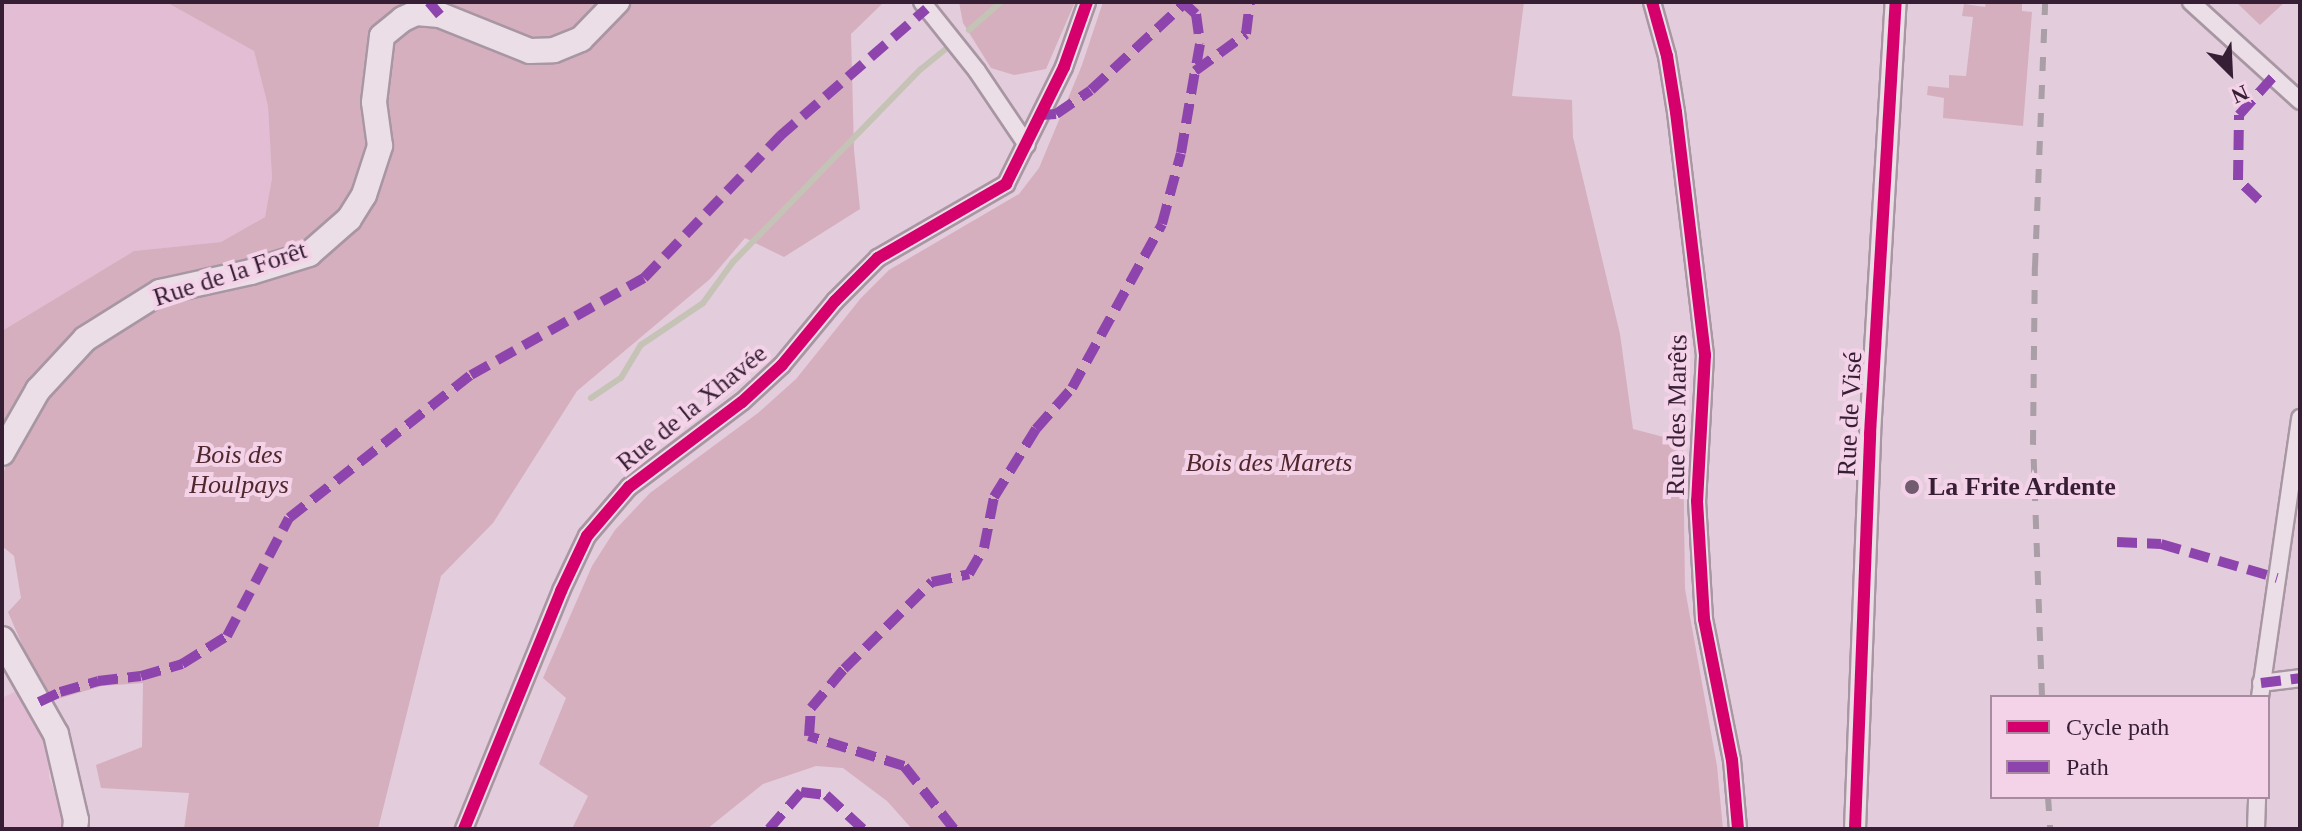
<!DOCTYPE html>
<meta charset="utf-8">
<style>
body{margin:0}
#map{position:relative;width:2302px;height:831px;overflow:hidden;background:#e3ccdc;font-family:"Times New Roman",serif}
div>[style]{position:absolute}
.farmland>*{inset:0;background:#e2bdd3}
.green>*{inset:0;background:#d5afbe}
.stream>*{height:6px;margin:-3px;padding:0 3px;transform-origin:3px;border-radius:3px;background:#c4c3b6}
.roads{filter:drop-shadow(2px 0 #a896a3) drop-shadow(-2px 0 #a896a3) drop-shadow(0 2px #a896a3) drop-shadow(0 -2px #a896a3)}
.minor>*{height:16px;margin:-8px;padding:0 8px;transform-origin:8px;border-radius:8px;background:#ebdee7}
.tertiary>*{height:20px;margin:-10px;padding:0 10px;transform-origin:10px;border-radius:10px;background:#ebdee7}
.secondary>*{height:24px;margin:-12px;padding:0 12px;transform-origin:12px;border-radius:12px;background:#ebdee7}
.rail>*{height:6px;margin-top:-3px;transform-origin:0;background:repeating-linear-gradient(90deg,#aa9ea7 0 14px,transparent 0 28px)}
.quiet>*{height:10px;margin-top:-5px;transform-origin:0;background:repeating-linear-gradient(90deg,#8e44ad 0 20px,transparent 0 30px)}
.cycleway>*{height:12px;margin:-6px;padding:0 6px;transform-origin:6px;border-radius:6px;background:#d6006c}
.dots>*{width:22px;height:22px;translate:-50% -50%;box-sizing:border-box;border:4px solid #f4d3e9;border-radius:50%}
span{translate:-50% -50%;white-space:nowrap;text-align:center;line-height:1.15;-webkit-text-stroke:8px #f4d3e9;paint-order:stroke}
.street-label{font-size:26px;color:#361e34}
.park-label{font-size:26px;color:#51262c;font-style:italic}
.poi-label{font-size:26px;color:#361e34;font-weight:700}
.left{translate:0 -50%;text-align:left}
.frame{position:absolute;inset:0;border:4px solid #361e34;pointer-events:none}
.legend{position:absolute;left:1990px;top:695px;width:280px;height:104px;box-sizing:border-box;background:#f4d3e9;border:2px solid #a88ba1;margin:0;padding:10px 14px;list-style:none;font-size:24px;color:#361e34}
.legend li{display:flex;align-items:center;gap:16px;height:40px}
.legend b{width:40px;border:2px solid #a88ba1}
.north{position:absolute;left:2190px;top:32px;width:80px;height:80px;-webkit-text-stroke:6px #f4d3e9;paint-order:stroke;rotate:156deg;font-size:22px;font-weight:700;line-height:32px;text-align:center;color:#361e34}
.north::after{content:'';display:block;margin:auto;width:28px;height:36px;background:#361e34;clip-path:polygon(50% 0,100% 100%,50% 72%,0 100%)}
</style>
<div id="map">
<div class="farmland">
<i style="clip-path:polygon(2px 2px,166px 2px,254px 51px,268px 106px,272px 178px,265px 217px,221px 242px,134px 251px,2px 331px)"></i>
<i style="clip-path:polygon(20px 689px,49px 739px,49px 777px,69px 829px,2px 829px,2px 698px)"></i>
</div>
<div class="green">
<i style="clip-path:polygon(166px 2px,884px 2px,851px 34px,854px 150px,860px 209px,784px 257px,745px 238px,710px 279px,577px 391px,493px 523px,441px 576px,378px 829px,184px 829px,189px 793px,101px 788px,96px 765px,142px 747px,143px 683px,102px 686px,47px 702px,8px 612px,21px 598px,14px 556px,2px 546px,2px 478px,12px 445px,2px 442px,2px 331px,134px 251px,221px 242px,265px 217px,272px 178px,268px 106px,254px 51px)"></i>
<i style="clip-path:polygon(959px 2px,1075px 2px,1046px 69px,1014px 75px,991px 68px,963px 23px)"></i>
<i style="clip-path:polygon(1103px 2px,1524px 2px,1512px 96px,1572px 100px,1573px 137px,1620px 334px,1633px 429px,1683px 442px,1685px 589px,1717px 766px,1723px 829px,912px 829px,887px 801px,843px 768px,816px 766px,763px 784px,707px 829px,572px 829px,588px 796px,539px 764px,566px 698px,543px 678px,592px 566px,615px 530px,650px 493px,758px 413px,796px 379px,861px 298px,889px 270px,1019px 194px,1039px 168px,1082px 65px)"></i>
<i style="clip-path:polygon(1986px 2px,2022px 2px,2022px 11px,2032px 12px,2023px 126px,1943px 118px,1944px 98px,1927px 95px,1928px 86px,1949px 88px,1949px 75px,1966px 76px,1973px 17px,1962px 16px,1964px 4px,1985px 7px)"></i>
<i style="clip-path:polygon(2236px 2px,2285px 2px,2260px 25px)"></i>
</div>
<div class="stream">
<i style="left:969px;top:30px;width:43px;rotate:-41.2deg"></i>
<i style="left:591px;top:398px;width:36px;rotate:-34deg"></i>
<i style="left:621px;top:378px;width:39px;rotate:-59deg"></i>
<i style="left:641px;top:345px;width:75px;rotate:-34.1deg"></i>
<i style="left:703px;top:303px;width:51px;rotate:-53.8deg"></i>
<i style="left:733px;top:262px;width:269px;rotate:-45.8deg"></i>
<i style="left:921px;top:69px;width:33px;rotate:-39deg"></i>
</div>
<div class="roads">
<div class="minor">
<i style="left:922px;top:2px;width:88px;rotate:51.4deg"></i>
<i style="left:977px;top:71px;width:89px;rotate:56deg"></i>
<i style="left:1652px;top:2px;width:56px;rotate:74.5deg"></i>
<i style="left:1667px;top:56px;width:57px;rotate:80.9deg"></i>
<i style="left:1676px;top:112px;width:245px;rotate:83.2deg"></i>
<i style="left:1705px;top:355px;width:146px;rotate:93.1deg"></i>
<i style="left:1697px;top:501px;width:118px;rotate:86.6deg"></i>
<i style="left:1704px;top:619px;width:144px;rotate:78.8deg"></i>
<i style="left:1732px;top:760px;width:69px;rotate:85deg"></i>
<i style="left:2191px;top:2px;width:147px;rotate:42.2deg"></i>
<i style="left:2261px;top:683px;width:39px;rotate:-7deg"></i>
<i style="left:2260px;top:697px;width:282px;rotate:-81.8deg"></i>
<i style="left:464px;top:829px;width:257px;rotate:-67.8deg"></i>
<i style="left:561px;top:591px;width:61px;rotate:-64.7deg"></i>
<i style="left:587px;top:536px;width:65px;rotate:-49.4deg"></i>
<i style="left:629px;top:487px;width:141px;rotate:-37deg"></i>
<i style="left:742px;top:402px;width:54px;rotate:-42.8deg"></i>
<i style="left:782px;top:365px;width:83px;rotate:-50.4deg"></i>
<i style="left:835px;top:301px;width:61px;rotate:-45deg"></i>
<i style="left:878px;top:258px;width:148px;rotate:-30deg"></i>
<i style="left:1006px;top:184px;width:131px;rotate:-63.6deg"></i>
<i style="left:1064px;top:67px;width:69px;rotate:-70.5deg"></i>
<i style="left:2256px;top:829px;width:32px;rotate:-88deg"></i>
</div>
<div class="tertiary">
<i style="left:1855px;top:829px;width:395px;rotate:-87.8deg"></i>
<i style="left:1870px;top:434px;width:433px;rotate:-86.6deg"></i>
</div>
<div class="secondary">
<i style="left:2px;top:453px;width:73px;rotate:-60.3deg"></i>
<i style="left:38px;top:390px;width:69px;rotate:-47.3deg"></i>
<i style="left:85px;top:339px;width:89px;rotate:-32.1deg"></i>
<i style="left:160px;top:292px;width:93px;rotate:-12.4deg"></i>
<i style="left:251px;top:272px;width:61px;rotate:-17.2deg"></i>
<i style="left:309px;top:254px;width:53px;rotate:-41.2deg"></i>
<i style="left:349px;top:219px;width:28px;rotate:-58deg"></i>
<i style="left:364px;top:195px;width:52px;rotate:-71.9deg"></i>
<i style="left:380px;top:146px;width:44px;rotate:-97.8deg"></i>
<i style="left:374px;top:102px;width:66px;rotate:-83.1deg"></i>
<i style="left:382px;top:36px;width:27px;rotate:-39deg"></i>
<i style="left:403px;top:19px;width:14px;rotate:-25deg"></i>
<i style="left:416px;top:13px;width:24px;rotate:5deg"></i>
<i style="left:440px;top:15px;width:97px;rotate:21.8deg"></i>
<i style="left:530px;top:51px;width:24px;rotate:-2deg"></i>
<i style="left:554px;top:50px;width:29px;rotate:-22deg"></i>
<i style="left:581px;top:39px;width:52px;rotate:-45.8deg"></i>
<i style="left:2px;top:639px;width:109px;rotate:60.4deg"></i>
<i style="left:56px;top:734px;width:88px;rotate:76.9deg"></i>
<i style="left:76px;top:820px;width:9px;rotate:96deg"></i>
</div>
</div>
<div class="rail">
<i style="left:2042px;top:697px;width:253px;rotate:-92deg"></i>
<i style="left:2033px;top:444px;width:177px;rotate:-89.4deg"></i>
<i style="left:2035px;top:267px;width:265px;rotate:-87.8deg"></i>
<i style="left:2048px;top:797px;width:32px;rotate:86deg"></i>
</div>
<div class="quiet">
<i style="left:429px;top:2px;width:17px;rotate:50deg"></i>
<i style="left:1184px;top:3px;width:16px;rotate:43deg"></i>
<i style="left:1196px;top:14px;width:30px;rotate:82deg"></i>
<i style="left:1200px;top:44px;width:27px;rotate:100deg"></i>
<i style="left:1041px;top:115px;width:15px;rotate:-4deg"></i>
<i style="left:1056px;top:114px;width:42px;rotate:-34.4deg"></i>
<i style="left:1091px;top:90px;width:129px;rotate:-42.8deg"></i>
<i style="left:2259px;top:200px;width:29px;rotate:-136deg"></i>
<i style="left:2238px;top:180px;width:65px;rotate:-89.1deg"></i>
<i style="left:2239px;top:115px;width:51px;rotate:-48.2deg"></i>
<i style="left:2117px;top:542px;width:44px;rotate:2.6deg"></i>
<i style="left:2161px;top:544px;width:121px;rotate:16.3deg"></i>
<i style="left:2261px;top:683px;width:39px;rotate:-7deg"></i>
<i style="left:39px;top:702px;width:23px;rotate:-25deg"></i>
<i style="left:60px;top:692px;width:40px;rotate:-16deg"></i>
<i style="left:98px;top:681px;width:43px;rotate:-6.6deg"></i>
<i style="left:141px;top:676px;width:43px;rotate:-16.3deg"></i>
<i style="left:182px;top:664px;width:53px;rotate:-31.9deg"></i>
<i style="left:227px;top:636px;width:133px;rotate:-62.3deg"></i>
<i style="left:289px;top:518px;width:231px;rotate:-38.2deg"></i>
<i style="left:471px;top:375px;width:198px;rotate:-29.3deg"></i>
<i style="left:644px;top:278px;width:197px;rotate:-46.2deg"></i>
<i style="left:780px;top:136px;width:194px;rotate:-41deg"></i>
<i style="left:769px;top:829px;width:49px;rotate:-49.1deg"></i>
<i style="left:801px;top:792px;width:25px;rotate:7deg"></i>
<i style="left:826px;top:795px;width:50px;rotate:42.6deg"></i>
<i style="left:954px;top:829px;width:80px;rotate:-128.4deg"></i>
<i style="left:904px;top:766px;width:100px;rotate:-162.5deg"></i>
<i style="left:809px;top:736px;width:28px;rotate:-86deg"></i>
<i style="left:811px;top:708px;width:51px;rotate:-49.8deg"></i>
<i style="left:844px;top:669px;width:124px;rotate:-44.7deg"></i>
<i style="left:932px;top:582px;width:38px;rotate:-12deg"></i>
<i style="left:969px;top:574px;width:30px;rotate:-60deg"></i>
<i style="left:984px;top:548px;width:52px;rotate:-78.9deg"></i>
<i style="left:994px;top:497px;width:80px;rotate:-58.3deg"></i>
<i style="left:1036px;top:429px;width:55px;rotate:-48.7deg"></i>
<i style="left:1072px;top:388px;width:187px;rotate:-61.2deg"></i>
<i style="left:1162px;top:224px;width:73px;rotate:-75deg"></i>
<i style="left:1181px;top:153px;width:83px;rotate:-80.3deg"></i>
<i style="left:1195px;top:71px;width:63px;rotate:-36deg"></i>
<i style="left:1246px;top:34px;width:32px;rotate:-83deg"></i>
</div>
<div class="cycleway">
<i style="left:1652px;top:2px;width:56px;rotate:74.5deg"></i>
<i style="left:1667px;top:56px;width:57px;rotate:80.9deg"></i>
<i style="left:1676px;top:112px;width:245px;rotate:83.2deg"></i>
<i style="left:1705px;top:355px;width:146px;rotate:93.1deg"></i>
<i style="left:1697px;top:501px;width:118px;rotate:86.6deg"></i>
<i style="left:1704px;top:619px;width:144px;rotate:78.8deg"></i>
<i style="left:1732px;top:760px;width:69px;rotate:85deg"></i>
<i style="left:464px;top:829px;width:257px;rotate:-67.8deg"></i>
<i style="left:561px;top:591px;width:61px;rotate:-64.7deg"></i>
<i style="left:587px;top:536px;width:65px;rotate:-49.4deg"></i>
<i style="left:629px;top:487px;width:141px;rotate:-37deg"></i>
<i style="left:742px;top:402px;width:54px;rotate:-42.8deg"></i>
<i style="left:782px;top:365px;width:83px;rotate:-50.4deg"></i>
<i style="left:835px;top:301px;width:61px;rotate:-45deg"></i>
<i style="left:878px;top:258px;width:148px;rotate:-30deg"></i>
<i style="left:1006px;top:184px;width:131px;rotate:-63.6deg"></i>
<i style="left:1064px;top:67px;width:69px;rotate:-70.5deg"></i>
<i style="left:1855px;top:829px;width:395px;rotate:-87.8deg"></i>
<i style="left:1870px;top:434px;width:433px;rotate:-86.6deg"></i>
</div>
<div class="dots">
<i style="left:1912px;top:487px;background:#735b6f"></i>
</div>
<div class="street-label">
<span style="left:230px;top:274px;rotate:-18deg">Rue de la Forêt</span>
<span style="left:692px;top:408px;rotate:-39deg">Rue de la Xhavée</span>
<span style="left:1850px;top:414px;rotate:-87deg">Rue de Visé</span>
<span style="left:1677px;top:415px;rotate:-89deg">Rue des Marêts</span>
</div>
<div class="park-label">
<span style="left:239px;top:470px">Bois des<br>Houlpays</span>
<span style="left:1269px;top:463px">Bois des Marets</span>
</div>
<div class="poi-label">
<span class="left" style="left:1928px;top:487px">La Frite Ardente</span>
</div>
<div class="frame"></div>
<ul class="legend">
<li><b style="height:10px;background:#d6006c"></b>Cycle path</li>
<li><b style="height:10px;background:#8e44ad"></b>Path</li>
</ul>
<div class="north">N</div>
</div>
